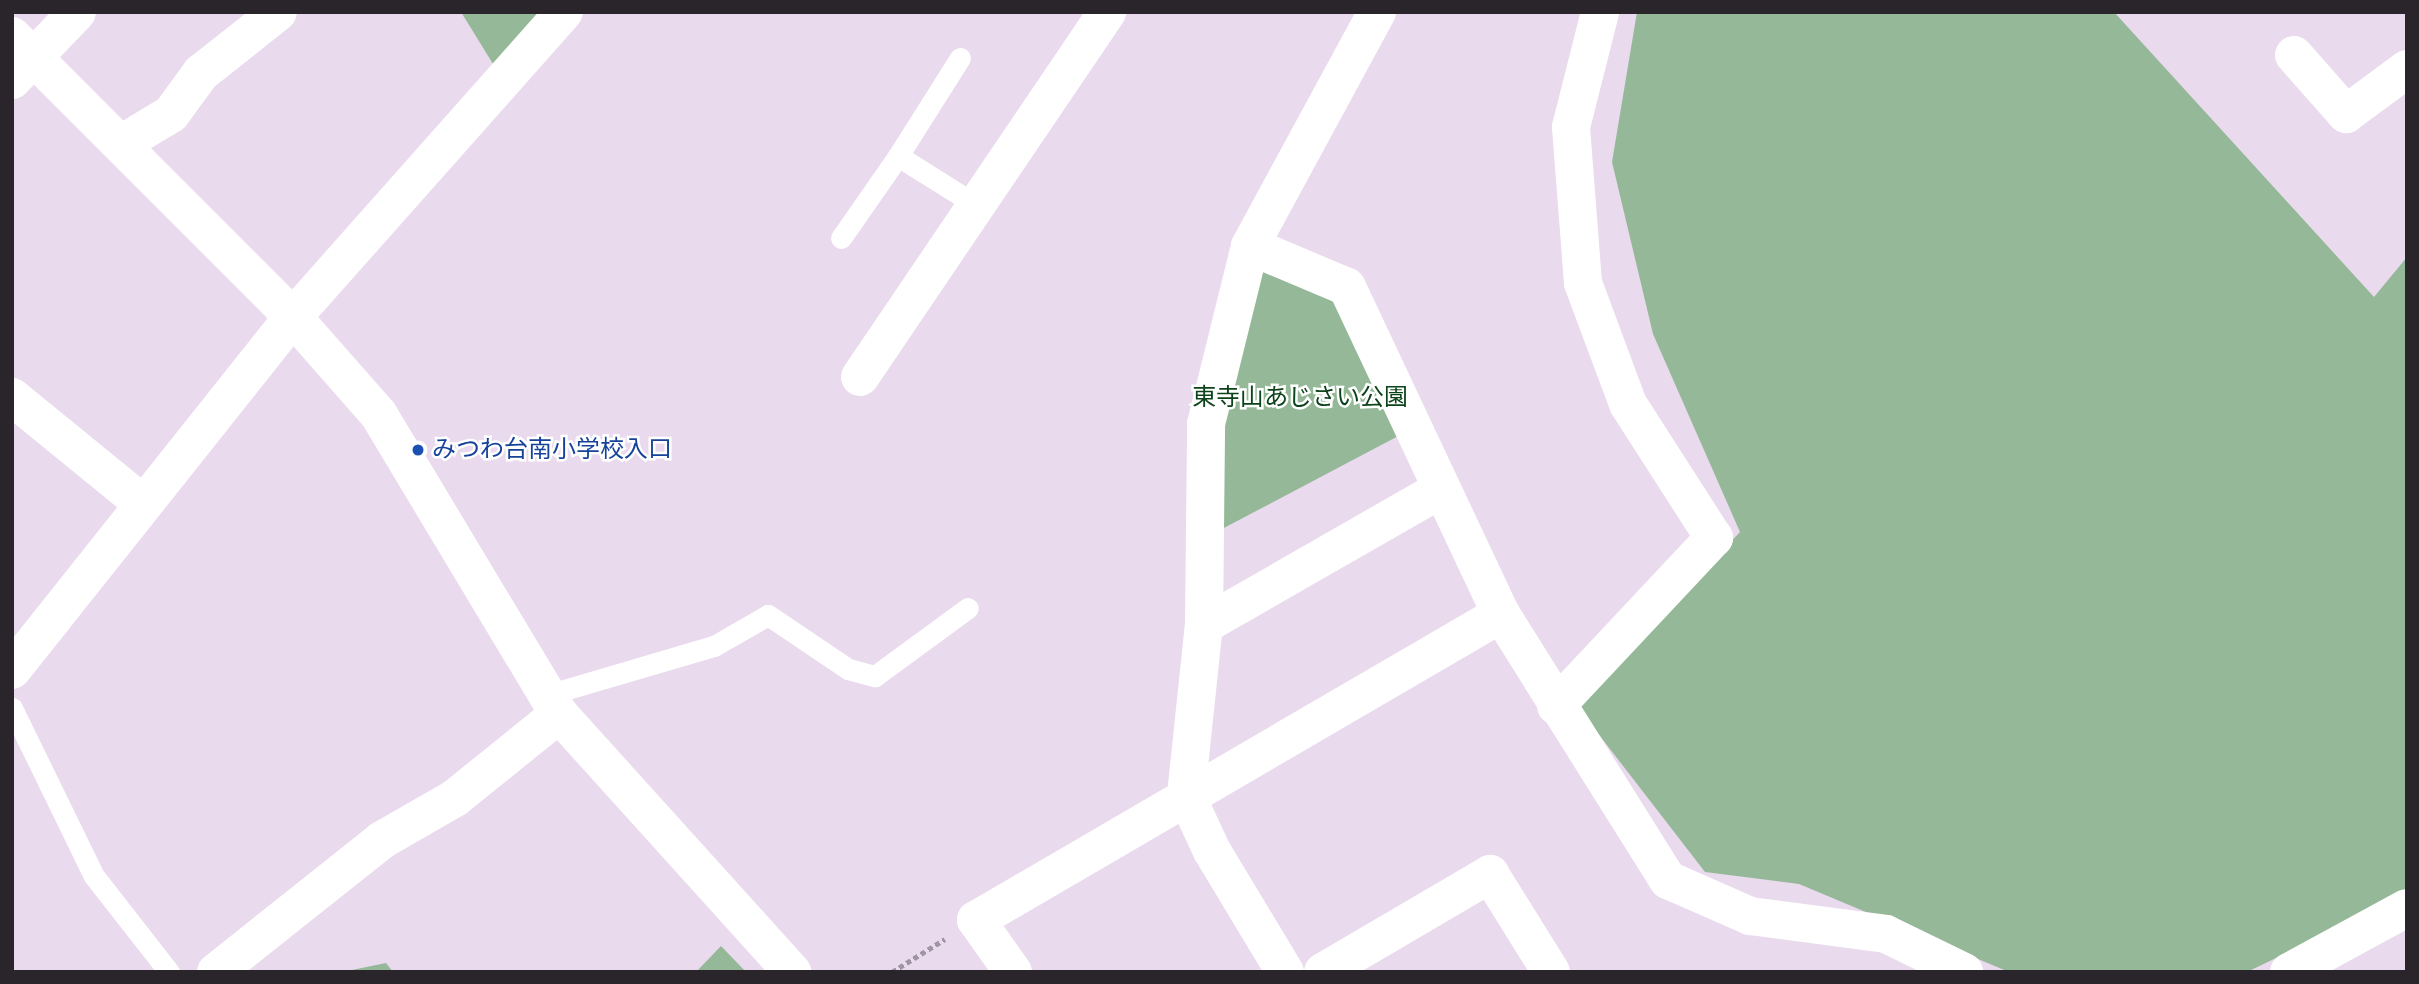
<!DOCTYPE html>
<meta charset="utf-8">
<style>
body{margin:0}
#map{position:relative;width:2419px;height:984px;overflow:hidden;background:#e9daed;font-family:"Sofia Sans Condensed","Noto Sans JP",sans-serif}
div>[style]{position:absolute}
.green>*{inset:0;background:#95b998}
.path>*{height:4.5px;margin-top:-2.25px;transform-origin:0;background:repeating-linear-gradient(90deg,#a095a3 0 5px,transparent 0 8.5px)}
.service>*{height:21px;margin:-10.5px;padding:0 10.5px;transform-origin:10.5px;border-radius:10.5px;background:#fff}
.minor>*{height:38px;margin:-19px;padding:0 19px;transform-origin:19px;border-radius:19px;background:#fff}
.tertiary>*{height:38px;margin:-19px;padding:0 19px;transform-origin:19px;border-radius:19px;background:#fff}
.dots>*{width:19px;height:19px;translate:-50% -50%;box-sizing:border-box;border:4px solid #fff;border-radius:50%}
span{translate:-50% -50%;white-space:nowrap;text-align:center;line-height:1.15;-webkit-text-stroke:5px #fff;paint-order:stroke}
.park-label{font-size:24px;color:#0c431a}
.transit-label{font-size:24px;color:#164399}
.left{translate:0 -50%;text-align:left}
.frame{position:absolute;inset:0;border:14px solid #2a242b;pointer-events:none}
</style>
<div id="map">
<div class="green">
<i style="clip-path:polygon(461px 12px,547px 12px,498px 72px)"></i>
<i style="clip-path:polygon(1637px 12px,2114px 12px,2374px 297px,2407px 257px,2407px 895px,2247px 972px,2009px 972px,1799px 884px,1705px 872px,1576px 705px,1740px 532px,1653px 334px,1612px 162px)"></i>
<i style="clip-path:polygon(1267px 269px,1339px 303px,1404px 433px,1222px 529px,1214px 419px,1251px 274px)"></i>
<i style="clip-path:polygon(721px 946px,746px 972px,696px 972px)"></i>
<i style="clip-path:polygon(386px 963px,393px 972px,342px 972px)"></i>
</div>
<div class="path">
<i style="left:892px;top:972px;width:62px;rotate:-31.9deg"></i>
</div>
<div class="service">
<i style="left:898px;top:156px;width:116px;rotate:-57.7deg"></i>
<i style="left:841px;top:238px;width:100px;rotate:-55.2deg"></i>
<i style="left:898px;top:156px;width:92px;rotate:32.1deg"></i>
<i style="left:547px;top:695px;width:174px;rotate:-16.4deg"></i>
<i style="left:714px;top:646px;width:62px;rotate:-29.9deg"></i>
<i style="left:768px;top:615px;width:97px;rotate:34deg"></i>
<i style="left:848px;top:669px;width:28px;rotate:15deg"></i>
<i style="left:875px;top:676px;width:115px;rotate:-36.2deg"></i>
<i style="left:12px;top:708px;width:187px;rotate:64deg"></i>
<i style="left:94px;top:876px;width:122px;rotate:52deg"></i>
</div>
<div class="minor">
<i style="left:1377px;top:12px;width:266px;rotate:118.5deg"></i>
<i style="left:1250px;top:246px;width:105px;rotate:22.9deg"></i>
<i style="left:1347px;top:287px;width:361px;rotate:64.8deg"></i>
<i style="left:1501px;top:614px;width:314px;rotate:57.9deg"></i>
<i style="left:1668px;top:880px;width:90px;rotate:23.7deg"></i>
<i style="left:1750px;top:916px;width:137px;rotate:7.5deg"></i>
<i style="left:1886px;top:934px;width:87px;rotate:26deg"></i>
<i style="left:2294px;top:55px;width:79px;rotate:48.6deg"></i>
<i style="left:2346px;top:114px;width:76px;rotate:-36.4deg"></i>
<i style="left:12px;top:80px;width:94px;rotate:-46.3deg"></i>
<i style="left:121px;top:144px;width:58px;rotate:-31deg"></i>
<i style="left:171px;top:114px;width:51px;rotate:-53.8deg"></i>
<i style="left:201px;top:73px;width:98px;rotate:-38.4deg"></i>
<i style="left:860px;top:377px;width:441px;rotate:-55.9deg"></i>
<i style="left:12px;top:397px;width:169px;rotate:39.2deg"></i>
<i style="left:1204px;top:625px;width:201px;rotate:-89.4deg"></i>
<i style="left:1206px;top:424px;width:183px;rotate:-76.1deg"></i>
<i style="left:12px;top:670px;width:451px;rotate:-51.5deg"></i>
<i style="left:293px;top:317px;width:408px;rotate:-48.4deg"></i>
<i style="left:1556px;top:706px;width:231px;rotate:-46.8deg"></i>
<i style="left:1714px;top:538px;width:159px;rotate:-122.7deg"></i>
<i style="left:1628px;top:404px;width:129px;rotate:-110.4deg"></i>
<i style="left:1583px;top:283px;width:156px;rotate:-94.4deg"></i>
<i style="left:1571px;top:127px;width:119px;rotate:-75.8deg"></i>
<i style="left:216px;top:972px;width:212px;rotate:-38.5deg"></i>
<i style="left:382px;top:840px;width:84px;rotate:-29.9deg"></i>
<i style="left:455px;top:798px;width:134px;rotate:-38.9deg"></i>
<i style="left:1013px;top:972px;width:64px;rotate:-125.4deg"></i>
<i style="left:976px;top:920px;width:608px;rotate:-30.24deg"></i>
<i style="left:1285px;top:972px;width:141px;rotate:-121.1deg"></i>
<i style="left:1212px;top:851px;width:62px;rotate:-114.9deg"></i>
<i style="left:1186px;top:795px;width:171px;rotate:-84deg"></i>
<i style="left:1204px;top:625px;width:273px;rotate:-29.8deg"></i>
<i style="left:1323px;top:972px;width:194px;rotate:-30.4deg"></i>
<i style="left:1490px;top:874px;width:115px;rotate:58.1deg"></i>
<i style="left:2289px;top:972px;width:134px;rotate:-28.5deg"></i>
</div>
<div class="tertiary">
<i style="left:12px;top:36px;width:397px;rotate:45deg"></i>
<i style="left:293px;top:317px;width:130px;rotate:48.7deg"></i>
<i style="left:379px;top:415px;width:349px;rotate:59deg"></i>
<i style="left:559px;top:714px;width:348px;rotate:47.9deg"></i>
</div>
<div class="dots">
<i style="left:418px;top:450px;background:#1a4fb4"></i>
</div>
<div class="park-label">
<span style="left:1300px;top:398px">東寺山あじさい公園</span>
</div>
<div class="transit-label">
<span class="left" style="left:432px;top:450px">みつわ台南小学校入口</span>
</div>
<div class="frame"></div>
</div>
